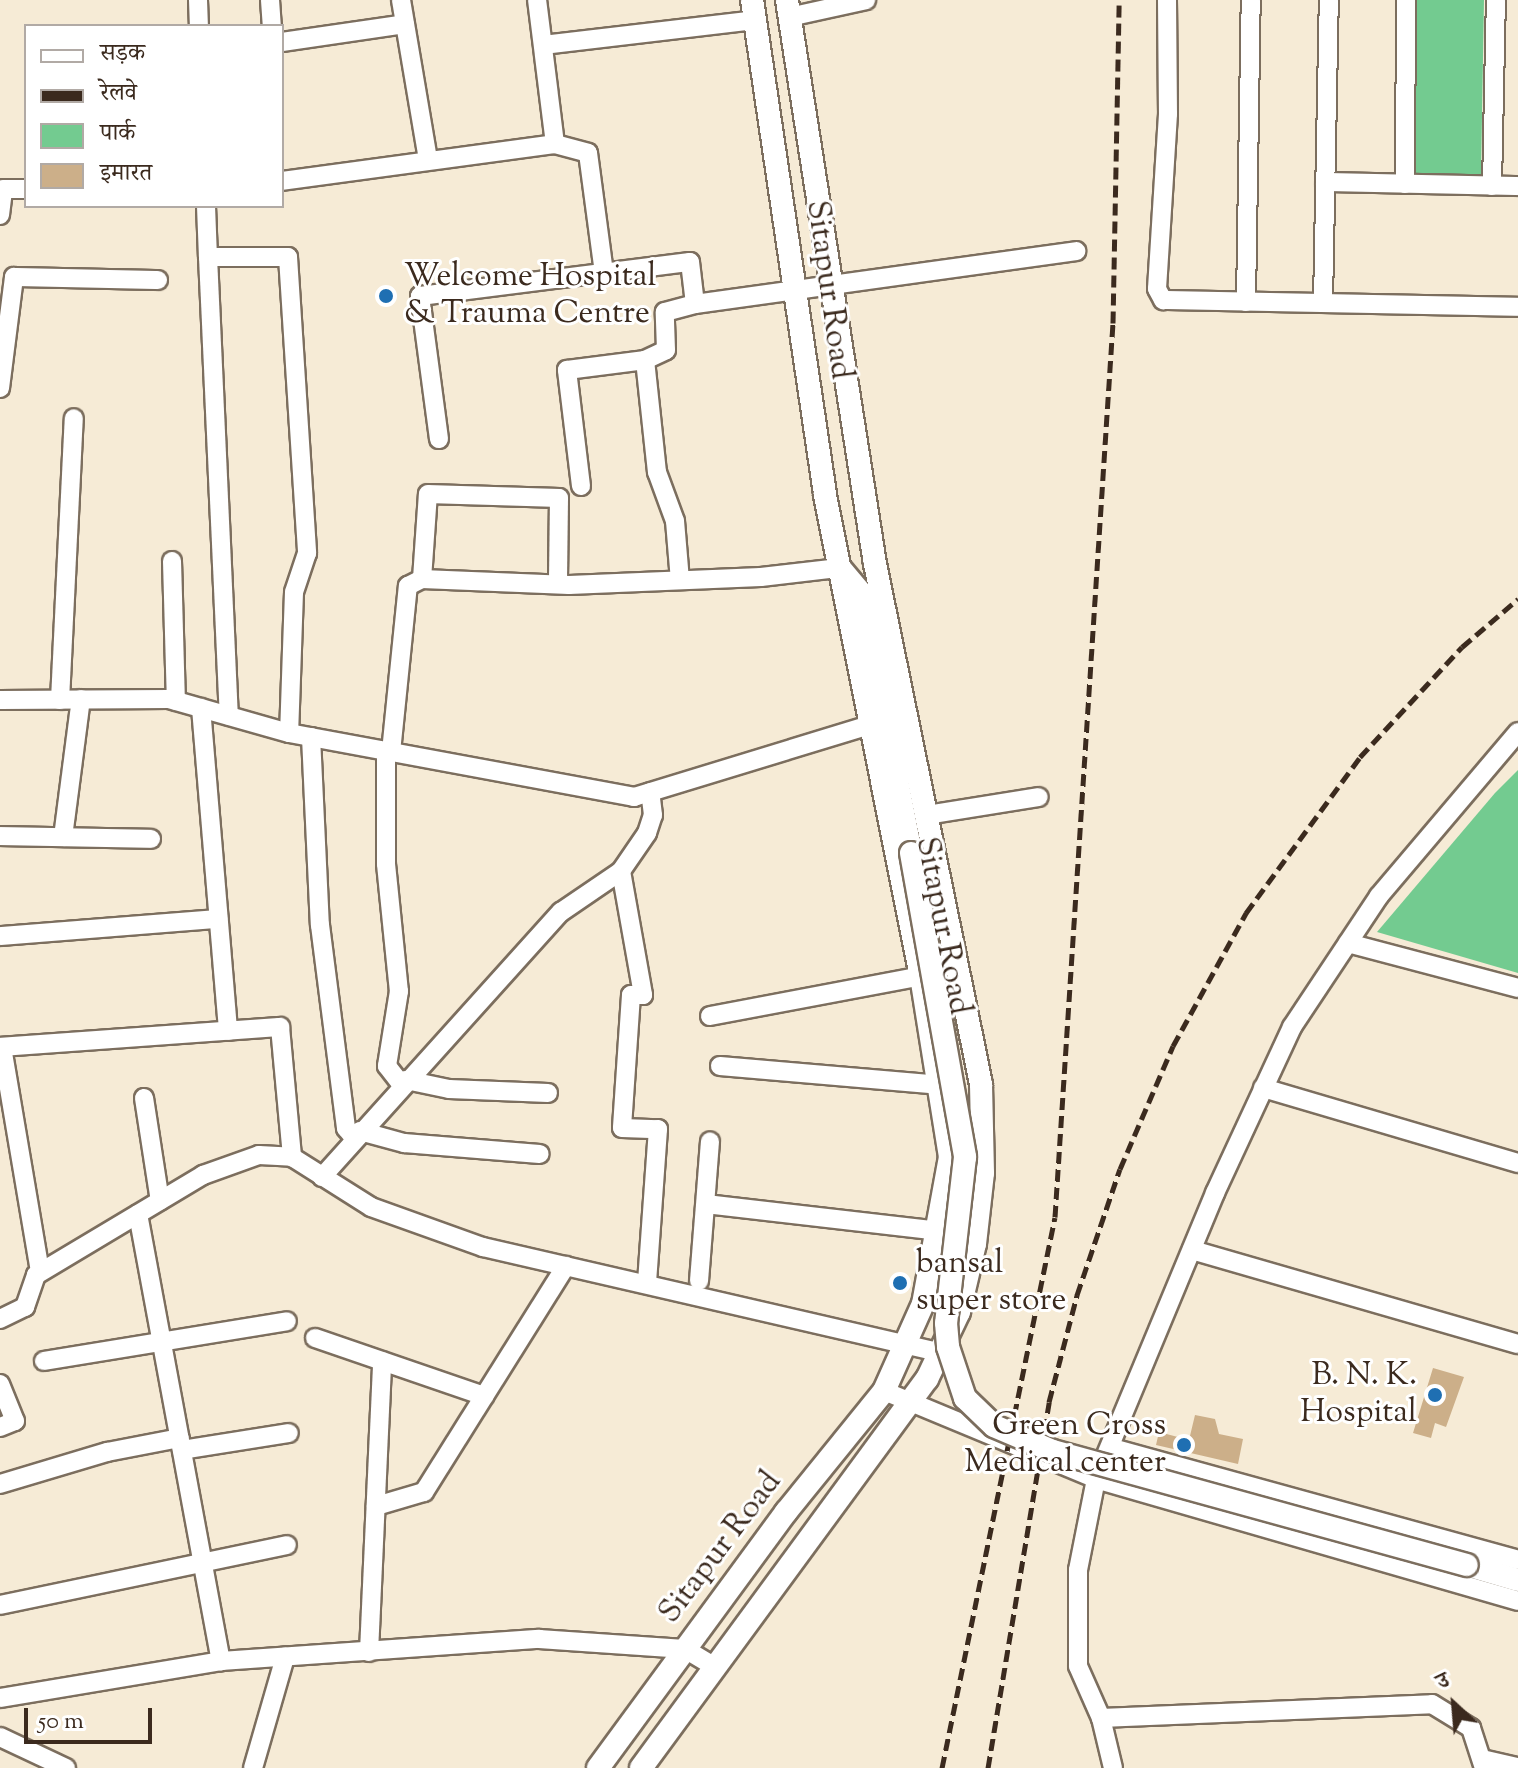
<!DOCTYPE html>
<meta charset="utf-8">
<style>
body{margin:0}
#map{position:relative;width:1518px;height:1768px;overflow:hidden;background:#f6ebd6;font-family:"Sorts Mill Goudy","Noto Serif Devanagari",serif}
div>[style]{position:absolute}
.green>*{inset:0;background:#73cb90}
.building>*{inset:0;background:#ccaf89}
.roads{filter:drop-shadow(2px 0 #7c6e5e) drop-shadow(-2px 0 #7c6e5e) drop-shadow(0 2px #7c6e5e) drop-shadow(0 -2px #7c6e5e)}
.minor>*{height:18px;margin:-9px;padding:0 9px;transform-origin:9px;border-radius:9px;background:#fff}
.major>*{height:22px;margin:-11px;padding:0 11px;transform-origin:11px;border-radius:11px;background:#fff}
.rail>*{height:5px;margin-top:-2.5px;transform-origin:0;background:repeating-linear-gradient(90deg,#3b2a1e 0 12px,transparent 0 18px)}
.bridges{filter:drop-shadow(2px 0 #7c6e5e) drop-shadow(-2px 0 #7c6e5e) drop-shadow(0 2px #7c6e5e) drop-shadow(0 -2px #7c6e5e)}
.major-bridge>*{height:22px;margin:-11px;padding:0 11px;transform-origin:11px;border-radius:11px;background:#fff}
.dots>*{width:22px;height:22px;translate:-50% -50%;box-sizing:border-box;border:4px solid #fff;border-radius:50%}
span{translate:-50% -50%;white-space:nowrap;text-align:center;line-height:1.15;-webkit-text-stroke:6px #fff;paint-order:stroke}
.poi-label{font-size:32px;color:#3b2a1e}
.left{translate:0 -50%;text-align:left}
.right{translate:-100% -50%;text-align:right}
.street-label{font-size:32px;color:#3b2a1e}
.legend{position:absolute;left:24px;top:24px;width:260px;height:184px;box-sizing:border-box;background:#fff;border:2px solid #b1aaa5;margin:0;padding:10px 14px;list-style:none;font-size:24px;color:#3b2a1e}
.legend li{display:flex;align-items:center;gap:16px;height:40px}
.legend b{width:40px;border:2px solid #b1aaa5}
.north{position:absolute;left:1414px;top:1664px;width:80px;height:80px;-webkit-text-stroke:6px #fff;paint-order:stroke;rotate:334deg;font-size:22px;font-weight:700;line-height:32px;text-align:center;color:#3b2a1e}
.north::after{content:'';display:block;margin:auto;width:28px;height:36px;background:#3b2a1e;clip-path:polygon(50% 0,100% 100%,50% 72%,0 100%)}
.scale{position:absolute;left:24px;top:1708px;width:128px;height:36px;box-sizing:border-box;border:4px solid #3b2a1e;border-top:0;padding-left:10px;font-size:24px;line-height:28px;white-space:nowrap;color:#3b2a1e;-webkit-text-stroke:6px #fff;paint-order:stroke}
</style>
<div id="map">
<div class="green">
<i style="clip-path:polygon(1414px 0,1484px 0,1481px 175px,1411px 174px)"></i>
<i style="clip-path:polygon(1518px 770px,1518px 973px,1377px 932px,1495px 793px)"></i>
</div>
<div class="building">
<i style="clip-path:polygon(1433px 1368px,1464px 1377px,1446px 1427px,1435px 1423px,1431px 1438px,1413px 1433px)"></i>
<i style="clip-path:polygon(1195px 1415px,1215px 1419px,1219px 1434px,1243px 1439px,1238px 1464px,1156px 1445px,1159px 1432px,1189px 1440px)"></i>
</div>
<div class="roads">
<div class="minor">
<i style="left:198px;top:0;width:26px;rotate:88deg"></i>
<i style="left:270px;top:0;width:26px;rotate:86deg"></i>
<i style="left:401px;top:0;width:161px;rotate:80.4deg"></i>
<i style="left:1167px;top:0;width:114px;rotate:89.5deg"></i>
<i style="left:1168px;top:114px;width:175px;rotate:93.6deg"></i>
<i style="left:1157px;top:289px;width:13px;rotate:61deg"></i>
<i style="left:1163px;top:300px;width:355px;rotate:1.1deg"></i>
<i style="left:789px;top:17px;width:79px;rotate:-12.4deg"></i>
<i style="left:282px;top:42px;width:124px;rotate:-8.3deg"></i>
<i style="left:543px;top:45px;width:213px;rotate:-6.7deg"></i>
<i style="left:555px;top:144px;width:34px;rotate:15deg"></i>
<i style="left:588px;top:153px;width:121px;rotate:82.4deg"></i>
<i style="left:282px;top:181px;width:275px;rotate:-7.7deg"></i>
<i style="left:555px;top:144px;width:145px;rotate:-97.1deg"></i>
<i style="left:1325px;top:182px;width:193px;rotate:1.2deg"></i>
<i style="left:1405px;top:184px;width:184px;rotate:-89.7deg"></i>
<i style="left:1492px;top:186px;width:186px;rotate:-88.8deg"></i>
<i style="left:206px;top:206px;width:51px;rotate:87.8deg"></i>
<i style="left:208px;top:257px;width:80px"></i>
<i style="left:288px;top:257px;width:297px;rotate:86.3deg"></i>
<i style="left:307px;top:553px;width:41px;rotate:108.4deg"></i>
<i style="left:294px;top:592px;width:141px;rotate:92deg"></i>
<i style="left:0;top:215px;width:26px;rotate:-83deg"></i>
<i style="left:3px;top:189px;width:23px"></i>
<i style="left:208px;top:257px;width:459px;rotate:87.4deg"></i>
<i style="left:1246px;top:302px;width:302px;rotate:-89.1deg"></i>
<i style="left:1323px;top:303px;width:303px;rotate:-88.9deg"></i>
<i style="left:645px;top:360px;width:23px;rotate:-25deg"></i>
<i style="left:666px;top:350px;width:38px;rotate:-92deg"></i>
<i style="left:665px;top:312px;width:31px;rotate:-15deg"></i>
<i style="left:0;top:388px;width:112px;rotate:-82.8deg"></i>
<i style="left:14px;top:277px;width:144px;rotate:1.2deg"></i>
<i style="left:439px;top:439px;width:144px;rotate:-97.6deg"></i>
<i style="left:420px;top:296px;width:272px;rotate:-7.2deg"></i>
<i style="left:690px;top:262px;width:42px;rotate:83.2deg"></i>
<i style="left:695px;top:304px;width:385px;rotate:-7.9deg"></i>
<i style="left:581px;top:486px;width:117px;rotate:-96.9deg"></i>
<i style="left:567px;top:370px;width:79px;rotate:-7.3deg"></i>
<i style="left:645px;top:360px;width:113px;rotate:83.9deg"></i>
<i style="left:657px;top:472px;width:52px;rotate:69.8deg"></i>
<i style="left:675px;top:521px;width:59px;rotate:85.2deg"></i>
<i style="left:172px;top:561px;width:140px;rotate:88.4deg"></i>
<i style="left:422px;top:579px;width:85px;rotate:-86deg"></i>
<i style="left:428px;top:494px;width:131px;rotate:1.7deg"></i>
<i style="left:559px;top:498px;width:86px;rotate:90.7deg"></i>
<i style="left:0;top:700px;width:169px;rotate:-0.3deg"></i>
<i style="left:169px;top:699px;width:125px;rotate:15.8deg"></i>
<i style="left:289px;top:733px;width:351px;rotate:10.5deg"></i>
<i style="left:634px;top:797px;width:246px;rotate:-17deg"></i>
<i style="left:60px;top:700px;width:282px;rotate:-87.2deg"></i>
<i style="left:201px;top:708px;width:324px;rotate:85.2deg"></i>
<i style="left:311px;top:737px;width:188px;rotate:87.3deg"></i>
<i style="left:320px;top:925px;width:205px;rotate:82.7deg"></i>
<i style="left:346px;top:1128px;width:13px;rotate:51deg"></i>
<i style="left:386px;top:751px;width:113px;rotate:90deg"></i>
<i style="left:386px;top:864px;width:128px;rotate:84.2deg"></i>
<i style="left:399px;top:991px;width:76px;rotate:99.1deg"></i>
<i style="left:387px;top:1066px;width:24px;rotate:52deg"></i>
<i style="left:391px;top:752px;width:167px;rotate:-84.2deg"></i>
<i style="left:408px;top:586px;width:16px;rotate:-27deg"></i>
<i style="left:422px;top:579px;width:147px;rotate:2.3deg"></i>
<i style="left:569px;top:585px;width:192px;rotate:-2.4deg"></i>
<i style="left:761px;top:577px;width:79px;rotate:-6.6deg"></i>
<i style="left:927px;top:815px;width:113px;rotate:-9.1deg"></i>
<i style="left:0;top:836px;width:151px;rotate:1.1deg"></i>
<i style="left:63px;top:837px;width:139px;rotate:-82.6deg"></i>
<i style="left:621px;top:871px;width:126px;rotate:79.9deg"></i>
<i style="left:643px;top:995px;width:12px;rotate:180deg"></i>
<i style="left:631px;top:995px;width:133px;rotate:93.9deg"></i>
<i style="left:622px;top:1128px;width:36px;rotate:2deg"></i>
<i style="left:658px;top:1129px;width:155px;rotate:94.1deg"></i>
<i style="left:0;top:936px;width:219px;rotate:-4.5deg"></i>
<i style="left:1348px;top:943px;width:176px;rotate:14.8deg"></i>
<i style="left:710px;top:1016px;width:215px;rotate:-10.7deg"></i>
<i style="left:0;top:1047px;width:281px;rotate:-4.1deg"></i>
<i style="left:280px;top:1027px;width:131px;rotate:84.7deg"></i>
<i style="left:2px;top:1047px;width:228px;rotate:80.4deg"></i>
<i style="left:720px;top:1066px;width:222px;rotate:4.9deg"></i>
<i style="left:406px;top:1080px;width:44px;rotate:11.8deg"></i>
<i style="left:449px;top:1089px;width:99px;rotate:2.3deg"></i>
<i style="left:1263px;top:1088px;width:266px;rotate:16.4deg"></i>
<i style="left:144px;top:1098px;width:104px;rotate:81.2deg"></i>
<i style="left:360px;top:1131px;width:46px;rotate:15.3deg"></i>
<i style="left:404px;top:1143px;width:136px;rotate:4.6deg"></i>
<i style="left:322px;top:1177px;width:357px;rotate:-48deg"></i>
<i style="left:561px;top:912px;width:73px;rotate:-34.3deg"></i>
<i style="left:621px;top:871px;width:46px;rotate:-55.6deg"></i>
<i style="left:647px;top:833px;width:19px;rotate:-72deg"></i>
<i style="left:653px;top:815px;width:23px;rotate:-97deg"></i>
<i style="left:706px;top:1204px;width:235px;rotate:6.6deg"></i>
<i style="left:138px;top:1214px;width:455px;rotate:79.5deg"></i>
<i style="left:1192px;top:1250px;width:339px;rotate:16.1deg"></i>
<i style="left:699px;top:1281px;width:140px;rotate:-85.5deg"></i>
<i style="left:0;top:1319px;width:28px;rotate:-26deg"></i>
<i style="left:25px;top:1307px;width:34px;rotate:-71deg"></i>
<i style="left:36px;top:1275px;width:195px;rotate:-30.9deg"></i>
<i style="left:203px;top:1175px;width:59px;rotate:-19.7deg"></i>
<i style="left:259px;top:1155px;width:33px;rotate:3deg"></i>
<i style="left:292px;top:1157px;width:93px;rotate:32.3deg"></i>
<i style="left:371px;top:1207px;width:119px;rotate:19.7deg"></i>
<i style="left:483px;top:1247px;width:468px;rotate:13deg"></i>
<i style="left:315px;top:1338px;width:179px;rotate:18.9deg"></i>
<i style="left:44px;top:1361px;width:246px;rotate:-9.3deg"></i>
<i style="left:0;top:1384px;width:40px;rotate:68deg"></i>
<i style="left:15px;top:1421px;width:16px;rotate:158deg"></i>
<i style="left:884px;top:1391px;width:230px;rotate:22.5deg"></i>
<i style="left:1096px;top:1479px;width:439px;rotate:16.1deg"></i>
<i style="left:1112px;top:1448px;width:421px;rotate:15.4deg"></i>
<i style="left:182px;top:1450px;width:108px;rotate:-9deg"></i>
<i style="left:0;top:1484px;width:112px;rotate:-16.7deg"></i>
<i style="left:107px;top:1452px;width:74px;rotate:-10.9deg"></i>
<i style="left:376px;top:1506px;width:50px;rotate:-16.3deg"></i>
<i style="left:424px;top:1492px;width:267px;rotate:-57.9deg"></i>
<i style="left:0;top:1605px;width:293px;rotate:-11.8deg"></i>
<i style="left:369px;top:1652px;width:291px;rotate:-87.4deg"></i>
<i style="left:0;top:1698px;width:224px;rotate:-9.5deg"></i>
<i style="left:221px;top:1661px;width:319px;rotate:-4deg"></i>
<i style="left:539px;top:1639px;width:146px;rotate:3.9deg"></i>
<i style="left:685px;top:1649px;width:35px;rotate:31deg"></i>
<i style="left:1101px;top:1718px;width:331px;rotate:-2.4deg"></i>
<i style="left:1432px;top:1704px;width:46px;rotate:31.6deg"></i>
<i style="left:1471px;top:1728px;width:42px;rotate:72deg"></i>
<i style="left:0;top:1737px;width:73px;rotate:25.2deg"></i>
<i style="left:1482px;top:1759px;width:37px;rotate:13deg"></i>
<i style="left:253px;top:1768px;width:116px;rotate:-73.9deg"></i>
<i style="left:1113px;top:1768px;width:51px;rotate:-103.5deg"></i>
<i style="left:1101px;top:1718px;width:57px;rotate:-113.9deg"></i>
<i style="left:1078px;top:1666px;width:96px;rotate:-90deg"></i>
<i style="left:1078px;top:1570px;width:93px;rotate:-78.8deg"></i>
<i style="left:1096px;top:1479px;width:310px;rotate:-67.4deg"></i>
<i style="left:1215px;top:1193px;width:183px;rotate:-65.1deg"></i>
<i style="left:1292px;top:1027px;width:157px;rotate:-56.4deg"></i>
<i style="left:1379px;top:896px;width:215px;rotate:-49.7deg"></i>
</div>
<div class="major">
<i style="left:840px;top:568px;width:34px;rotate:50deg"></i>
<i style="left:862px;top:594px;width:264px;rotate:79.3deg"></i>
<i style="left:1467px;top:1565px;width:53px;rotate:16.4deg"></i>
<i style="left:598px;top:1768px;width:318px;rotate:-53.7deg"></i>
<i style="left:786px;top:1512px;width:156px;rotate:-51deg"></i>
<i style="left:884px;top:1391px;width:95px;rotate:-65.9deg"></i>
<i style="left:923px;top:1304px;width:149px;rotate:-79.6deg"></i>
<i style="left:950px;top:1157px;width:183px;rotate:-99.1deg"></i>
<i style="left:921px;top:976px;width:491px;rotate:-101.3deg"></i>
<i style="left:825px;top:494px;width:499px;rotate:-98.4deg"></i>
<i style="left:641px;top:1768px;width:483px;rotate:-53.7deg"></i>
<i style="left:927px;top:1379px;width:74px;rotate:-64.5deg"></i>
<i style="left:959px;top:1312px;width:70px;rotate:-76.8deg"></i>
<i style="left:975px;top:1244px;width:71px;rotate:-83.6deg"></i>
<i style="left:983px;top:1173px;width:89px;rotate:-91.3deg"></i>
<i style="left:981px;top:1084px;width:531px;rotate:-101.52deg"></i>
<i style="left:875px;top:564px;width:571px;rotate:-98.87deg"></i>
</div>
</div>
<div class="rail">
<i style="left:942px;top:1768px;width:562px;rotate:-78.41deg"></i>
<i style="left:1055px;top:1217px;width:896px;rotate:-86.29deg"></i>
<i style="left:1113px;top:323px;width:323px;rotate:-88.9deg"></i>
<i style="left:988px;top:1768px;width:371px;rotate:-80.5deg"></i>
<i style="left:1049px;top:1402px;width:111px;rotate:-75.3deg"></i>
<i style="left:1077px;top:1295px;width:133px;rotate:-71.2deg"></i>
<i style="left:1120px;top:1169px;width:134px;rotate:-66.7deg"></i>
<i style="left:1173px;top:1046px;width:152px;rotate:-61.2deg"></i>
<i style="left:1246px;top:913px;width:193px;rotate:-53.8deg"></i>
<i style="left:1360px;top:757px;width:150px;rotate:-47.2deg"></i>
<i style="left:1462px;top:647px;width:74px;rotate:-40.6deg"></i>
</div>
<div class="bridges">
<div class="major-bridge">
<i style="left:911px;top:853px;width:309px;rotate:79.9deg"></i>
<i style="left:965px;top:1157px;width:167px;rotate:96.5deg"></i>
<i style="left:946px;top:1323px;width:24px;rotate:85deg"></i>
<i style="left:948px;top:1347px;width:54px;rotate:71.6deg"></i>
<i style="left:965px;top:1398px;width:40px;rotate:44deg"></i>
<i style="left:994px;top:1426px;width:64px;rotate:23deg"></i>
<i style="left:1053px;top:1451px;width:429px;rotate:15.4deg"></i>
</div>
</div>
<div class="dots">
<i style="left:386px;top:296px;background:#1f6fb2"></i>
<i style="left:900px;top:1283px;background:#1f6fb2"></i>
<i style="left:1435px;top:1395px;background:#1f6fb2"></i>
<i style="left:1184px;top:1445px;background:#1f6fb2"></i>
</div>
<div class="poi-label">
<span class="left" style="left:404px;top:296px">Welcome Hospital<br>&amp; Trauma Centre</span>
<span class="left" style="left:916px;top:1283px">bansal<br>super store</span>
<span class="right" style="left:1417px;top:1395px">B. N. K.<br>Hospital</span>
<span class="right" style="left:1166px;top:1445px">Green Cross<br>Medical center</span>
</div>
<div class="street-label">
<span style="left:828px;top:290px;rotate:82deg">Sitapur Road</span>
<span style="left:942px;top:926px;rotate:79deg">Sitapur Road</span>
<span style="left:721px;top:1548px;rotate:-53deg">Sitapur Road</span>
</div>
<ul class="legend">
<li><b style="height:10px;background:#fff"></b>सड़क</li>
<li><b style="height:10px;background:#3b2a1e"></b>रेलवे</li>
<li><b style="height:22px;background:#73cb90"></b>पार्क</li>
<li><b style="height:22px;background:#ccaf89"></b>इमारत</li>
</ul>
<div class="north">उ</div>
<div class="scale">50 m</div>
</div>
